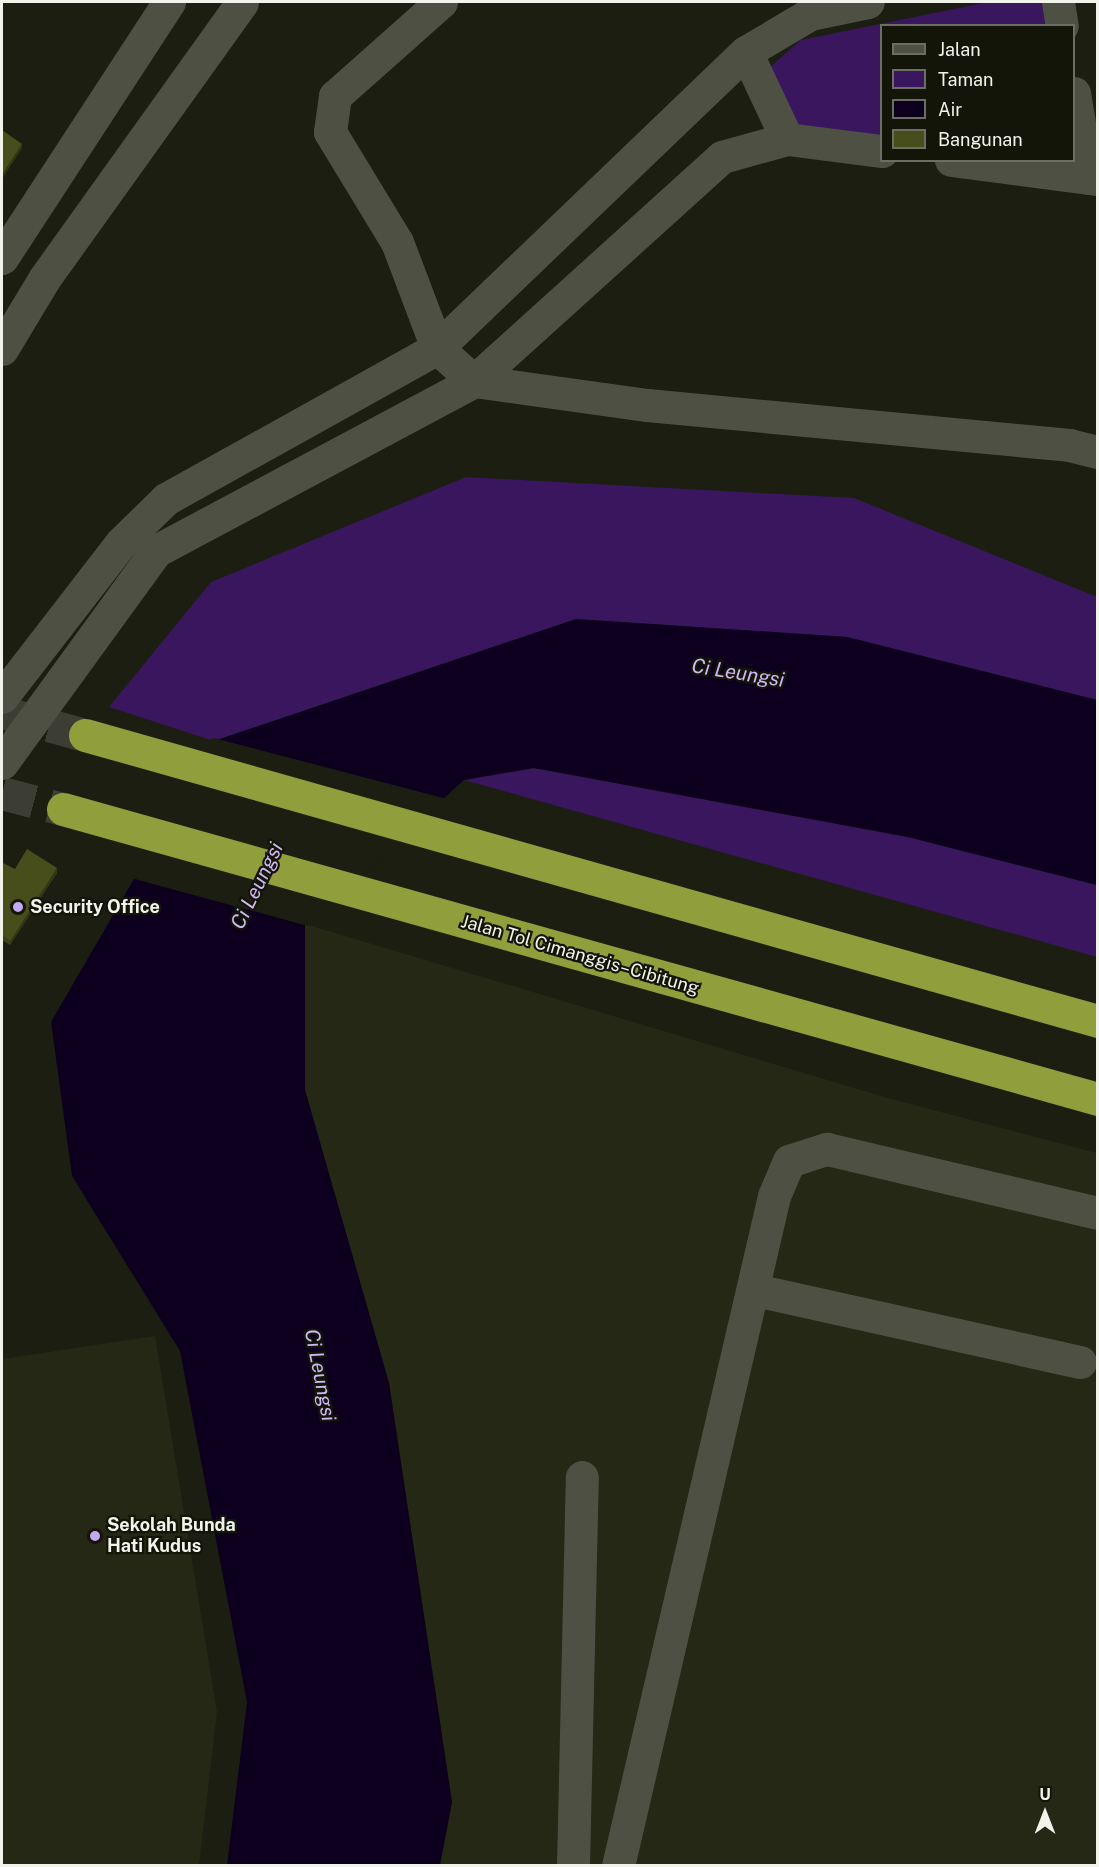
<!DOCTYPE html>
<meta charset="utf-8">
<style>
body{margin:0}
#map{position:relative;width:1099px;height:1867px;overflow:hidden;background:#1c1e12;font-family:"Public Sans",sans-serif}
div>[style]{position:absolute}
.built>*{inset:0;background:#242815}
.green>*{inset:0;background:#39165d}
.water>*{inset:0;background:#0d001e}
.pier>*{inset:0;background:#1c1e12}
.highway-tunnel>*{height:33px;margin-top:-16.5px;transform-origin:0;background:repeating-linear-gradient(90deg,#3c3e33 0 33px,transparent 0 49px)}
.minor>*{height:33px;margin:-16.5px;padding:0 16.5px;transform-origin:16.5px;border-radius:16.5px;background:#4e5043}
.highway>*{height:33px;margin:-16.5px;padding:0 16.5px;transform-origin:16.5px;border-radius:16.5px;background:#909e3b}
.wall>*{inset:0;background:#3d4318}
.shaded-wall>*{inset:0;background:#323714}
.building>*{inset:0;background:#474e1c}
.dots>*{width:16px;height:16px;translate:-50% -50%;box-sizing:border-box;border:3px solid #131509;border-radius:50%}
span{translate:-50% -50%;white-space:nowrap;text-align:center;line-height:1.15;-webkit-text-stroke:4.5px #131509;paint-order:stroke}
.poi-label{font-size:18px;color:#f2f3eb;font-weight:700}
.left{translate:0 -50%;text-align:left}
.street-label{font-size:18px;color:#f2f3eb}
.water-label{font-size:20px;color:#d0b7f6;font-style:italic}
.frame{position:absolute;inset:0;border:3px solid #f2f3eb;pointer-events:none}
.legend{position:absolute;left:880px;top:24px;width:195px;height:138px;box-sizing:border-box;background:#131509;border:2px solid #6c6e63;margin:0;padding:8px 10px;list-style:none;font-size:18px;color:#f2f3eb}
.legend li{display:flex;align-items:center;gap:12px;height:30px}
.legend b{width:30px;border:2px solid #6c6e63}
.north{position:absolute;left:1015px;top:1783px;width:60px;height:60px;-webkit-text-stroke:4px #131509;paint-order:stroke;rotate:0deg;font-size:16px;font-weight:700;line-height:24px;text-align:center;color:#f2f3eb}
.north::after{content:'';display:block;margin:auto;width:21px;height:27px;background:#f2f3eb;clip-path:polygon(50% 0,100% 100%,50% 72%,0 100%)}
</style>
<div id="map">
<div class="built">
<i style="clip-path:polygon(305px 924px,888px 1098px,1097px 1153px,1097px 1865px,440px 1865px,452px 1802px,389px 1383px,305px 1090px)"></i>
<i style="clip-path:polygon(155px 1336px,217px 1712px,199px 1865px,2px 1865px,2px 1359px)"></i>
</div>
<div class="green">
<i style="clip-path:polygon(988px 2px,1049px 2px,1064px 25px,882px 26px,881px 138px,765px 132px,748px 86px,801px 40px)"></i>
<i style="clip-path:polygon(466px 477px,854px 498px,1097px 597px,1097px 700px,847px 637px,576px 619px,214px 741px,109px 707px,211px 582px)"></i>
<i style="clip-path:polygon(534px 768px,908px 837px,1097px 885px,1097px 957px,464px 780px)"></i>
</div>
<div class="water">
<i style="clip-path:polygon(576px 619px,847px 637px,1097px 700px,1097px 885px,908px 837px,534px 768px,464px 780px,305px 924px,305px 1090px,389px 1383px,452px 1802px,440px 1865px,227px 1865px,247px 1702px,180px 1351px,72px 1176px,51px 1022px,214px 741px)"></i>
</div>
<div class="pier">
<i style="clip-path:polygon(212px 738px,214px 738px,447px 799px,308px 926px,131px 878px)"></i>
</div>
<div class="highway-tunnel">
<i style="left:2px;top:712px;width:86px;rotate:15.5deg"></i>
<i style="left:2px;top:793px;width:63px;rotate:14.7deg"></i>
</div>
<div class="minor">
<i style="left:441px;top:2px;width:142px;rotate:138.4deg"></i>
<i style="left:335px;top:96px;width:36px;rotate:98deg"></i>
<i style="left:330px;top:132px;width:129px;rotate:58.7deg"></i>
<i style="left:397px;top:242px;width:113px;rotate:69.3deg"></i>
<i style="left:437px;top:348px;width:50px;rotate:41.7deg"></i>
<i style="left:474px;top:381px;width:175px;rotate:7.9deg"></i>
<i style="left:647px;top:405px;width:424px;rotate:5.4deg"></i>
<i style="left:1069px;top:445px;width:30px;rotate:14deg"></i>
<i style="left:1058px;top:2px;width:24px;rotate:81deg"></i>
<i style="left:746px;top:52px;width:96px;rotate:64.8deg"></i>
<i style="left:1074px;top:93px;width:86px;rotate:80.6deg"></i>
<i style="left:951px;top:160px;width:148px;rotate:7.4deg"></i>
<i style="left:2px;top:258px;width:306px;rotate:-56.9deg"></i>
<i style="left:2px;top:349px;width:82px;rotate:-59deg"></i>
<i style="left:44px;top:279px;width:340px;rotate:-54.4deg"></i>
<i style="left:2px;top:697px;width:195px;rotate:-52.3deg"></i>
<i style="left:121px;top:543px;width:63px;rotate:-44.4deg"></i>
<i style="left:166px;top:499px;width:310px;rotate:-29.1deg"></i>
<i style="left:437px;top:348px;width:428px;rotate:-43.8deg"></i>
<i style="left:746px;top:52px;width:74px;rotate:-30.7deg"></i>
<i style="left:810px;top:14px;width:59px;rotate:-11.7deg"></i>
<i style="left:2px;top:763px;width:262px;rotate:-54deg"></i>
<i style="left:156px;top:551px;width:361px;rotate:-28.1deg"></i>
<i style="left:474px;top:381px;width:334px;rotate:-42.1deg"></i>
<i style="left:722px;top:157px;width:67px;rotate:-15.5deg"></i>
<i style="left:787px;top:139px;width:96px;rotate:7.2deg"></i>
<i style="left:755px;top:1290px;width:333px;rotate:12.5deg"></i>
<i style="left:573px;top:1866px;width:389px;rotate:-88.7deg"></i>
<i style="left:618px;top:1866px;width:688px;rotate:-76.89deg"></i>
<i style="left:774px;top:1196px;width:38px;rotate:-67deg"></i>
<i style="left:789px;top:1161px;width:40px;rotate:-18deg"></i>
<i style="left:827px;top:1149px;width:278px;rotate:13.3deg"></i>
</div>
<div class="highway">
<i style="left:85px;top:735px;width:1053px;rotate:15.77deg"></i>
<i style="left:63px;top:809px;width:1075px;rotate:15.65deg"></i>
</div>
<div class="wall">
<i style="clip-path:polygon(2px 865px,15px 869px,57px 873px,10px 945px,2px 940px)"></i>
</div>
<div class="shaded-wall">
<i style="clip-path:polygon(22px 144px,22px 148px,2px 179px,2px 175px)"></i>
<i style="clip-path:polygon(57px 868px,57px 873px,10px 945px,10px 941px)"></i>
</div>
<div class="building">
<i style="clip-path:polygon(2px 130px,22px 144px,2px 175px)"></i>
<i style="clip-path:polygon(27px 849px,57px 868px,10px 941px,2px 935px,2px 865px,3px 863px,15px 869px)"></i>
</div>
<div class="dots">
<i style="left:18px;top:907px;background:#c4a7f1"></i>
<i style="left:95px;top:1536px;background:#c4a7f1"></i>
</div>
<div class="poi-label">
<span class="left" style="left:30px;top:907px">Security Office</span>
<span class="left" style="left:107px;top:1536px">Sekolah Bunda<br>Hati Kudus</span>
</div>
<div class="street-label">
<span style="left:580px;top:955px;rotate:16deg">Jalan Tol Cimanggis–Cibitung</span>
</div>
<div class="water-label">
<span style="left:738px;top:673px;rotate:9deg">Ci Leungsi</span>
<span style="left:257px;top:886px;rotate:-64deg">Ci Leungsi</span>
<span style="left:320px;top:1375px;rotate:79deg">Ci Leungsi</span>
</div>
<div class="frame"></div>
<ul class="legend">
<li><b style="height:8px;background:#4e5043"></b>Jalan</li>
<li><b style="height:16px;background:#39165d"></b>Taman</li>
<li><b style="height:16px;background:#0d001e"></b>Air</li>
<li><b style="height:16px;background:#474e1c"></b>Bangunan</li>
</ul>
<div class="north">U</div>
</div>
